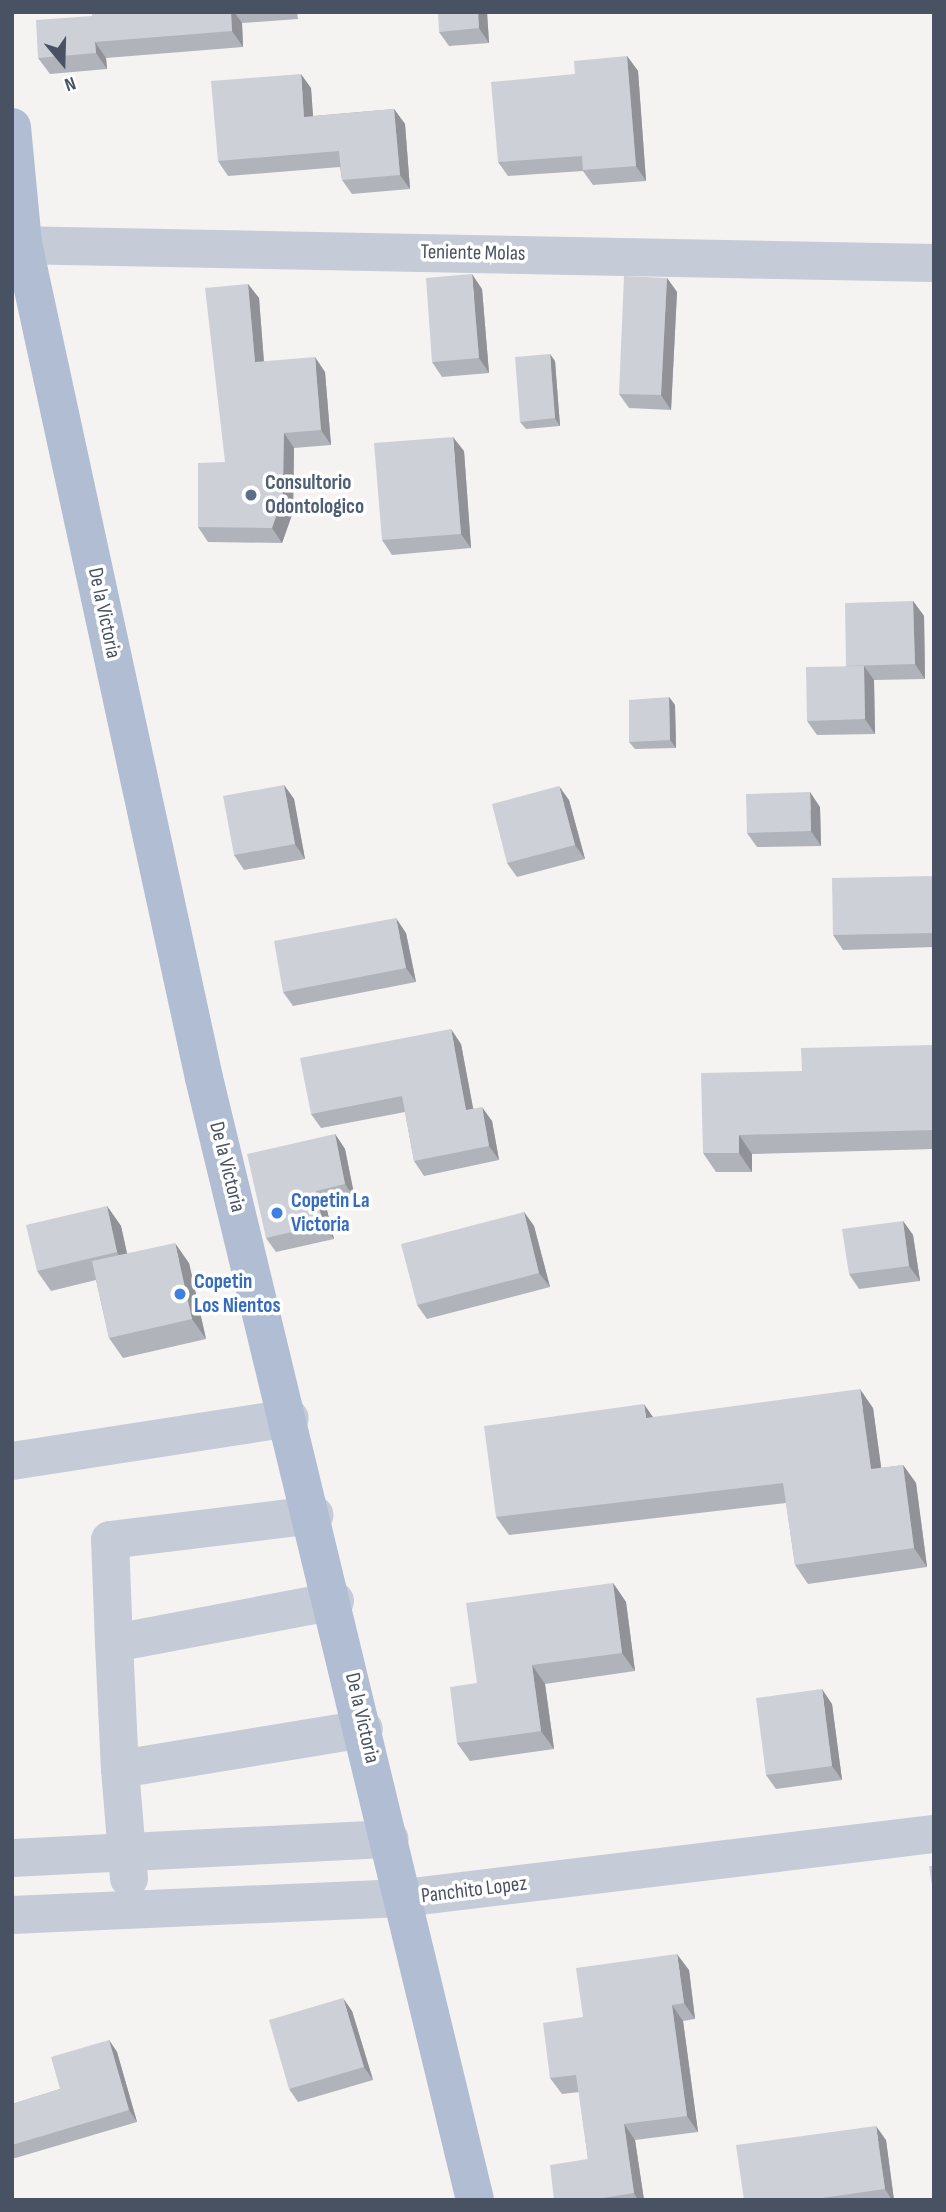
<!DOCTYPE html>
<style>
body{margin:0}
#map{position:relative;width:946px;height:2212px;overflow:hidden;background:#f5f2f2;font-family:"Sofia Sans Condensed",sans-serif}
div>[style]{position:absolute}
.minor>*{height:38px;margin:-19px;padding:0 19px;transform-origin:19px;border-radius:19px;background:#c5ccd7}
.major>*{height:38px;margin:-19px;padding:0 19px;transform-origin:19px;border-radius:19px;background:#b0bdd2}
.wall>*{inset:0;background:#b1b3ba}
.shaded-wall>*{inset:0;background:#909297}
.building>*{inset:0;background:#ced0d8}
.dots>*{width:19px;height:19px;translate:-50% -50%;box-sizing:border-box;border:4px solid #fff;border-radius:50%}
span{translate:-50% -50%;white-space:nowrap;text-align:center;line-height:1.15;-webkit-text-stroke:7px #fff;paint-order:stroke}
.street-label{font-size:21px;color:#485262}
.service-label{font-size:21px;color:#4e5e75;font-weight:700}
.left{translate:0 -50%;text-align:left}
.shop-label{font-size:21px;color:#366cbe;font-weight:700}
.frame{position:absolute;inset:0;border:14px solid #485262;pointer-events:none}
.north{position:absolute;left:28px;top:28px;width:70px;height:70px;-webkit-text-stroke:5px #fff;paint-order:stroke;rotate:161deg;font-size:19px;font-weight:700;line-height:28px;text-align:center;color:#485262}
.north::after{content:'';display:block;margin:auto;width:24px;height:32px;background:#485262;clip-path:polygon(50% 0,100% 100%,50% 72%,0 100%)}
</style>
<div id="map">
<div class="minor">
<i style="left:12px;top:245px;width:922px;rotate:1.12deg"></i>
<i style="left:12px;top:1461px;width:281px;rotate:-8.8deg"></i>
<i style="left:335px;top:1601px;width:225px;rotate:169.2deg"></i>
<i style="left:114px;top:1643px;width:126px;rotate:87.3deg"></i>
<i style="left:120px;top:1769px;width:247px;rotate:-9.3deg"></i>
<i style="left:114px;top:1643px;width:103px;rotate:-92.2deg"></i>
<i style="left:110px;top:1540px;width:206px;rotate:-7deg"></i>
<i style="left:120px;top:1769px;width:110px;rotate:85.3deg"></i>
<i style="left:12px;top:1858px;width:378px;rotate:-2.9deg"></i>
<i style="left:12px;top:1915px;width:392px;rotate:-2.5deg"></i>
<i style="left:404px;top:1898px;width:534px;rotate:-6.89deg"></i>
</div>
<div class="major">
<i style="left:12px;top:127px;width:117px;rotate:84.6deg"></i>
<i style="left:23px;top:243px;width:854px;rotate:77.77deg"></i>
<i style="left:204px;top:1078px;width:1154px;rotate:76.42deg"></i>
</div>
<div class="wall">
<i style="clip-path:polygon(92px 12px,297px 12px,298px 19px,242px 23px,243px 47px,106px 58px,107px 69px,50px 74px,38px 58px,92px 16px)"></i>
<i style="clip-path:polygon(487px 12px,489px 43px,449px 46px,439px 32px)"></i>
<i style="clip-path:polygon(627px 56px,638px 71px,646px 181px,593px 185px,583px 171px,508px 176px,498px 162px,575px 74px)"></i>
<i style="clip-path:polygon(311px 88px,313px 116px,394px 109px,405px 124px,410px 189px,352px 194px,342px 180px,340px 167px,228px 176px,218px 161px)"></i>
<i style="clip-path:polygon(667px 278px,677px 292px,671px 410px,629px 408px,619px 394px)"></i>
<i style="clip-path:polygon(248px 284px,259px 298px,264px 361px,325px 372px,331px 445px,294px 448px,293px 512px,282px 543px,208px 542px,198px 527px,225px 462px)"></i>
<i style="clip-path:polygon(482px 289px,489px 373px,442px 377px,432px 362px)"></i>
<i style="clip-path:polygon(555px 361px,560px 426px,526px 429px,520px 422px)"></i>
<i style="clip-path:polygon(464px 451px,471px 548px,392px 555px,382px 540px)"></i>
<i style="clip-path:polygon(913px 601px,924px 616px,925px 679px,874px 680px,875px 734px,817px 735px,807px 721px,846px 666px)"></i>
<i style="clip-path:polygon(669px 697px,675px 705px,676px 748px,635px 749px,629px 742px)"></i>
<i style="clip-path:polygon(284px 785px,294px 799px,305px 859px,244px 870px,234px 855px)"></i>
<i style="clip-path:polygon(569px 800px,585px 859px,517px 877px,507px 863px)"></i>
<i style="clip-path:polygon(820px 807px,821px 846px,757px 847px,747px 833px)"></i>
<i style="clip-path:polygon(934px 876px,934px 947px,843px 950px,833px 935px)"></i>
<i style="clip-path:polygon(406px 933px,416px 982px,293px 1006px,283px 992px)"></i>
<i style="clip-path:polygon(461px 1044px,473px 1108px,492px 1121px,499px 1160px,424px 1176px,414px 1161px,405px 1112px,321px 1128px,311px 1114px)"></i>
<i style="clip-path:polygon(934px 1045px,934px 1149px,752px 1154px,752px 1172px,716px 1172px,703px 1153px,802px 1071px)"></i>
<i style="clip-path:polygon(335px 1134px,345px 1149px,355px 1199px,326px 1206px,334px 1239px,276px 1252px,266px 1238px)"></i>
<i style="clip-path:polygon(107px 1206px,121px 1226px,127px 1253px,189px 1263px,206px 1339px,123px 1358px,109px 1338px,96px 1280px,51px 1291px,37px 1271px)"></i>
<i style="clip-path:polygon(524px 1212px,534px 1226px,550px 1287px,427px 1319px,417px 1305px)"></i>
<i style="clip-path:polygon(903px 1221px,913px 1235px,920px 1281px,859px 1289px,849px 1274px)"></i>
<i style="clip-path:polygon(873px 1408px,881px 1468px,903px 1465px,916px 1483px,927px 1567px,808px 1584px,795px 1565px,786px 1503px,509px 1535px,496px 1517px,653px 1417px)"></i>
<i style="clip-path:polygon(613px 1583px,626px 1602px,635px 1671px,545px 1684px,554px 1749px,470px 1761px,457px 1743px,477px 1683px)"></i>
<i style="clip-path:polygon(832px 1704px,842px 1780px,776px 1789px,766px 1775px)"></i>
<i style="clip-path:polygon(689px 1970px,695px 2019px,683px 2021px,698px 2132px,635px 2140px,644px 2200px,554px 2200px,588px 2159px,579px 2092px,562px 2094px,550px 2078px,583px 2017px)"></i>
<i style="clip-path:polygon(352px 2011px,373px 2080px,298px 2102px,289px 2089px)"></i>
<i style="clip-path:polygon(109px 2040px,117px 2052px,137px 2122px,12px 2159px,12px 2104px,60px 2089px)"></i>
<i style="clip-path:polygon(886px 2140px,894px 2200px,744px 2200px)"></i>
</div>
<div class="shaded-wall">
<i style="clip-path:polygon(231px 12px,234px 12px,242px 23px,243px 47px,232px 31px)"></i>
<i style="clip-path:polygon(478px 12px,487px 12px,489px 43px,479px 28px)"></i>
<i style="clip-path:polygon(95px 42px,106px 58px,107px 69px,96px 53px)"></i>
<i style="clip-path:polygon(627px 56px,638px 71px,646px 181px,636px 166px)"></i>
<i style="clip-path:polygon(301px 74px,311px 88px,314px 131px,304px 117px)"></i>
<i style="clip-path:polygon(394px 109px,405px 124px,410px 189px,400px 175px)"></i>
<i style="clip-path:polygon(472px 274px,482px 289px,489px 373px,479px 358px)"></i>
<i style="clip-path:polygon(667px 278px,677px 292px,671px 410px,661px 395px)"></i>
<i style="clip-path:polygon(248px 284px,259px 298px,265px 377px,255px 362px)"></i>
<i style="clip-path:polygon(550px 354px,555px 361px,560px 426px,555px 418px)"></i>
<i style="clip-path:polygon(315px 357px,325px 372px,331px 445px,321px 430px)"></i>
<i style="clip-path:polygon(284px 433px,294px 448px,293px 512px,282px 543px,272px 528px)"></i>
<i style="clip-path:polygon(453px 437px,464px 451px,471px 548px,461px 534px)"></i>
<i style="clip-path:polygon(913px 601px,924px 616px,925px 679px,915px 664px)"></i>
<i style="clip-path:polygon(864px 666px,874px 680px,875px 734px,865px 719px)"></i>
<i style="clip-path:polygon(669px 697px,675px 705px,676px 748px,670px 740px)"></i>
<i style="clip-path:polygon(284px 785px,294px 799px,305px 859px,295px 844px)"></i>
<i style="clip-path:polygon(559px 786px,569px 800px,585px 859px,575px 845px)"></i>
<i style="clip-path:polygon(810px 792px,820px 807px,821px 846px,811px 831px)"></i>
<i style="clip-path:polygon(396px 918px,406px 933px,416px 982px,406px 968px)"></i>
<i style="clip-path:polygon(451px 1029px,461px 1044px,476px 1124px,466px 1110px)"></i>
<i style="clip-path:polygon(482px 1107px,492px 1121px,499px 1160px,489px 1146px)"></i>
<i style="clip-path:polygon(335px 1134px,345px 1149px,355px 1199px,345px 1184px)"></i>
<i style="clip-path:polygon(739px 1135px,752px 1154px,752px 1172px,739px 1153px)"></i>
<i style="clip-path:polygon(316px 1191px,326px 1206px,334px 1239px,323px 1225px)"></i>
<i style="clip-path:polygon(107px 1206px,121px 1226px,131px 1272px,117px 1252px)"></i>
<i style="clip-path:polygon(524px 1212px,534px 1226px,550px 1287px,539px 1273px)"></i>
<i style="clip-path:polygon(903px 1221px,913px 1235px,920px 1281px,909px 1266px)"></i>
<i style="clip-path:polygon(175px 1243px,189px 1263px,206px 1339px,192px 1319px)"></i>
<i style="clip-path:polygon(860px 1389px,873px 1408px,884px 1488px,871px 1469px)"></i>
<i style="clip-path:polygon(644px 1404px,657px 1423px,646px 1418px)"></i>
<i style="clip-path:polygon(903px 1465px,916px 1483px,927px 1567px,914px 1548px)"></i>
<i style="clip-path:polygon(613px 1583px,626px 1602px,635px 1671px,622px 1653px)"></i>
<i style="clip-path:polygon(532px 1665px,545px 1684px,554px 1749px,541px 1731px)"></i>
<i style="clip-path:polygon(822px 1689px,832px 1704px,842px 1780px,832px 1766px)"></i>
<i style="clip-path:polygon(677px 1954px,689px 1970px,695px 2019px,684px 2003px)"></i>
<i style="clip-path:polygon(343px 1998px,352px 2011px,373px 2080px,364px 2067px)"></i>
<i style="clip-path:polygon(672px 2005px,683px 2021px,698px 2132px,687px 2116px)"></i>
<i style="clip-path:polygon(109px 2040px,117px 2052px,137px 2122px,129px 2110px)"></i>
<i style="clip-path:polygon(624px 2124px,635px 2140px,644px 2200px,638px 2200px,634px 2193px)"></i>
<i style="clip-path:polygon(876px 2126px,886px 2140px,894px 2200px,892px 2200px,885px 2189px)"></i>
</div>
<div class="building">
<i style="clip-path:polygon(92px 12px,231px 12px,232px 31px,95px 42px,96px 53px,38px 58px,36px 20px,92px 16px)"></i>
<i style="clip-path:polygon(438px 12px,478px 12px,479px 28px,439px 32px)"></i>
<i style="clip-path:polygon(627px 56px,636px 166px,583px 170px,582px 156px,498px 162px,491px 82px,575px 74px,574px 61px)"></i>
<i style="clip-path:polygon(301px 74px,304px 117px,394px 109px,400px 175px,342px 180px,339px 151px,218px 161px,211px 81px)"></i>
<i style="clip-path:polygon(472px 274px,479px 358px,432px 362px,426px 278px)"></i>
<i style="clip-path:polygon(624px 276px,667px 278px,661px 395px,619px 394px)"></i>
<i style="clip-path:polygon(248px 284px,255px 362px,315px 357px,321px 430px,284px 433px,283px 497px,272px 528px,198px 527px,198px 463px,225px 462px,205px 288px)"></i>
<i style="clip-path:polygon(550px 354px,555px 418px,520px 422px,515px 357px)"></i>
<i style="clip-path:polygon(453px 437px,461px 534px,382px 540px,374px 443px)"></i>
<i style="clip-path:polygon(913px 601px,915px 664px,846px 666px,845px 603px)"></i>
<i style="clip-path:polygon(864px 666px,865px 719px,807px 721px,806px 667px)"></i>
<i style="clip-path:polygon(669px 697px,670px 740px,629px 742px,629px 700px)"></i>
<i style="clip-path:polygon(284px 785px,295px 844px,234px 855px,223px 796px)"></i>
<i style="clip-path:polygon(559px 786px,575px 845px,507px 863px,492px 804px)"></i>
<i style="clip-path:polygon(810px 792px,811px 831px,747px 833px,746px 794px)"></i>
<i style="clip-path:polygon(934px 876px,934px 933px,833px 935px,832px 878px)"></i>
<i style="clip-path:polygon(396px 918px,406px 968px,283px 992px,274px 941px)"></i>
<i style="clip-path:polygon(451px 1029px,466px 1110px,482px 1107px,489px 1146px,414px 1161px,402px 1096px,311px 1114px,300px 1058px)"></i>
<i style="clip-path:polygon(934px 1045px,934px 1130px,739px 1135px,739px 1153px,703px 1153px,701px 1073px,802px 1071px,801px 1048px)"></i>
<i style="clip-path:polygon(335px 1134px,345px 1184px,316px 1191px,323px 1225px,266px 1238px,247px 1154px)"></i>
<i style="clip-path:polygon(107px 1206px,117px 1252px,37px 1271px,26px 1225px)"></i>
<i style="clip-path:polygon(524px 1212px,539px 1273px,417px 1305px,401px 1244px)"></i>
<i style="clip-path:polygon(903px 1221px,909px 1266px,849px 1274px,842px 1229px)"></i>
<i style="clip-path:polygon(175px 1243px,192px 1319px,109px 1338px,92px 1261px)"></i>
<i style="clip-path:polygon(860px 1389px,871px 1469px,903px 1465px,914px 1548px,795px 1565px,783px 1483px,496px 1517px,484px 1426px,644px 1404px,646px 1418px)"></i>
<i style="clip-path:polygon(613px 1583px,622px 1653px,532px 1665px,541px 1731px,457px 1743px,450px 1687px,477px 1683px,466px 1603px)"></i>
<i style="clip-path:polygon(822px 1689px,832px 1766px,766px 1775px,756px 1698px)"></i>
<i style="clip-path:polygon(929px 1866px,934px 1866px,934px 1898px)"></i>
<i style="clip-path:polygon(677px 1954px,684px 2003px,672px 2005px,687px 2116px,624px 2124px,634px 2193px,591px 2200px,554px 2200px,550px 2165px,588px 2159px,576px 2075px,550px 2078px,543px 2023px,583px 2017px,576px 1968px)"></i>
<i style="clip-path:polygon(343px 1998px,364px 2067px,289px 2089px,269px 2020px)"></i>
<i style="clip-path:polygon(109px 2040px,129px 2110px,12px 2145px,12px 2104px,60px 2089px,51px 2057px)"></i>
<i style="clip-path:polygon(876px 2126px,885px 2189px,808px 2200px,744px 2200px,736px 2145px)"></i>
</div>
<div class="dots">
<i style="left:251px;top:495px;background:#5c6f8a"></i>
<i style="left:277px;top:1213px;background:#3f7fe0"></i>
<i style="left:180px;top:1294px;background:#3f7fe0"></i>
</div>
<div class="street-label">
<span style="left:473px;top:253px;rotate:1deg">Teniente Molas</span>
<span style="left:104px;top:613px;rotate:78deg">De la Victoria</span>
<span style="left:227px;top:1167px;rotate:76deg">De la Victoria</span>
<span style="left:362px;top:1718px;rotate:77deg">De la Victoria</span>
<span style="left:474px;top:1890px;rotate:-7deg">Panchito Lopez</span>
</div>
<div class="service-label">
<span class="left" style="left:265px;top:495px">Consultorio<br>Odontologico</span>
</div>
<div class="shop-label">
<span class="left" style="left:291px;top:1213px">Copetin La<br>Victoria</span>
<span class="left" style="left:194px;top:1294px">Copetin<br>Los Nientos</span>
</div>
<div class="frame"></div>
<div class="north">N</div>
</div>
